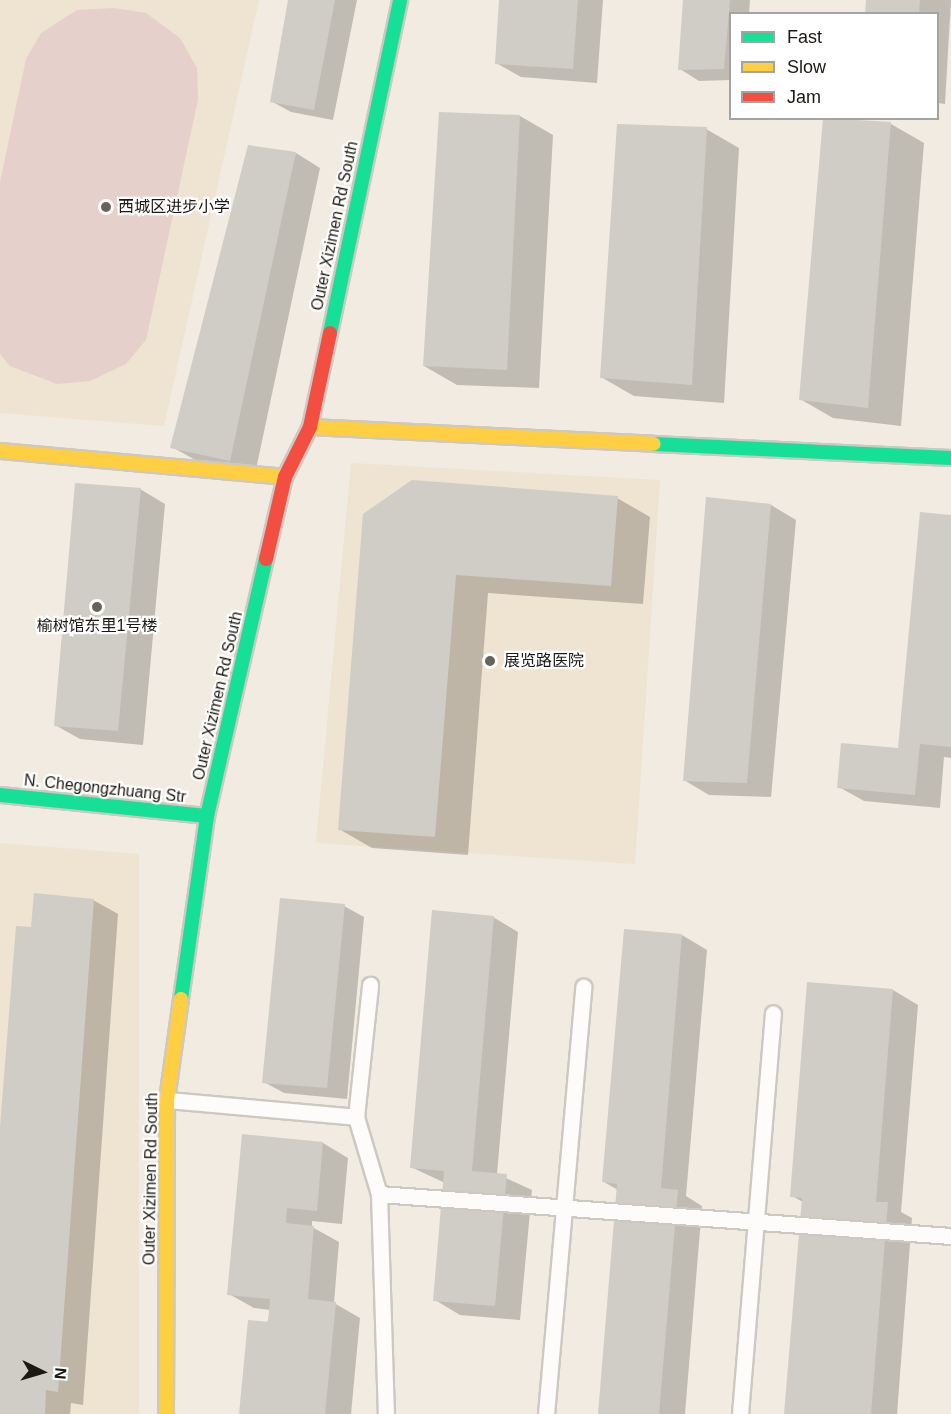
<!DOCTYPE html>
<meta charset="utf-8">
<style>
body{margin:0}
#map{position:relative;width:951px;height:1414px;overflow:hidden;background:#f1ebe1;font-family:Helvetica,"Noto Sans SC",sans-serif}
div>[style]{position:absolute}
.built>*{inset:0;background:#efe3d1}
.green>*{inset:0;background:#e6d0cb}
.shadow>*{inset:0;background:#0003}
.building>*{inset:0;background:#cfcdc5}
.roads{filter:drop-shadow(2px 0 #cdc8c1) drop-shadow(-2px 0 #cdc8c1) drop-shadow(0 2px #cdc8c1) drop-shadow(0 -2px #cdc8c1)}
.lane>*{height:15px;margin:-7.5px;padding:0 7.5px;transform-origin:7.5px;border-radius:7.5px;background:#fdfcfa}
.fast>*{height:14px;margin:-7px;padding:0 7px;transform-origin:7px;border-radius:7px;background:#16e098}
.slow>*{height:14px;margin:-7px;padding:0 7px;transform-origin:7px;border-radius:7px;background:#ffcf43}
.jam>*{height:14px;margin:-7px;padding:0 7px;transform-origin:7px;border-radius:7px;background:#f24e42}
.dots>*{width:16px;height:16px;translate:-50% -50%;box-sizing:border-box;border:3px solid #fff;border-radius:50%}
span{translate:-50% -50%;white-space:nowrap;text-align:center;line-height:1.15;-webkit-text-stroke:4.5px #fff;paint-order:stroke}
.poi-label{font-size:16px;color:#1c1812}
.left{translate:0 -50%;text-align:left}
.street-label{font-size:16px;color:#1c1812}
.legend{position:absolute;left:729px;top:12px;width:210px;height:108px;box-sizing:border-box;background:#fff;border:2px solid #a4a3a0;margin:0;padding:8px 10px;list-style:none;font-size:18px;color:#1c1812}
.legend li{display:flex;align-items:center;gap:12px;height:30px}
.legend b{width:30px;border:2px solid #a4a3a0}
.north{position:absolute;left:12px;top:1342px;width:60px;height:60px;-webkit-text-stroke:4px #fff;paint-order:stroke;rotate:95deg;font-size:16px;font-weight:700;line-height:24px;text-align:center;color:#1c1812}
.north::after{content:'';display:block;margin:auto;width:21px;height:27px;background:#1c1812;clip-path:polygon(50% 0,100% 100%,50% 72%,0 100%)}
</style>
<div id="map">
<div class="built">
<i style="clip-path:polygon(0 0,259px 0,164px 426px,0 413px)"></i>
<i style="clip-path:polygon(351px 463px,660px 480px,635px 864px,316px 843px)"></i>
<i style="clip-path:polygon(0 843px,139px 854px,139px 1414px,0 1414px)"></i>
</div>
<div class="green">
<i style="clip-path:polygon(114px 8px,146px 13px,180px 38px,197px 68px,198px 100px,146px 340px,126px 364px,90px 381px,57px 384px,10px 366px,0 354px,0 182px,26px 59px,41px 33px,77px 10px)"></i>
</div>
<div class="shadow">
<i style="clip-path:polygon(290px 0,357px 0,333px 120px,291px 112px,271px 101px)"></i>
<i style="clip-path:polygon(501px 0,603px 0,597px 83px,521px 77px,496px 63px)"></i>
<i style="clip-path:polygon(685px 0,750px 0,749px 14px,730px 14px,730px 80px,699px 81px,680px 69px)"></i>
<i style="clip-path:polygon(868px 0,951px 0,945px 104px,938px 103px,938px 14px,867px 14px)"></i>
<i style="clip-path:polygon(441px 113px,520px 116px,553px 135px,539px 388px,457px 385px,424px 366px)"></i>
<i style="clip-path:polygon(825px 119px,891px 124px,924px 143px,901px 426px,833px 418px,800px 399px)"></i>
<i style="clip-path:polygon(706px 129px,739px 148px,724px 403px,634px 396px,601px 377px)"></i>
<i style="clip-path:polygon(296px 153px,320px 168px,255px 474px,197px 461px,172px 447px)"></i>
<i style="clip-path:polygon(140px 489px,165px 504px,143px 745px,80px 739px,55px 725px)"></i>
<i style="clip-path:polygon(617px 498px,650px 517px,643px 604px,488px 593px,468px 855px,372px 848px,339px 829px,364px 515px)"></i>
<i style="clip-path:polygon(771px 505px,796px 520px,771px 797px,709px 795px,684px 780px)"></i>
<i style="clip-path:polygon(951px 516px,951px 758px,944px 757px,940px 808px,864px 801px,839px 787px,900px 749px)"></i>
<i style="clip-path:polygon(93px 900px,118px 914px,83px 1405px,71px 1403px,70px 1414px,0 1414px,0 1146px,33px 928px)"></i>
<i style="clip-path:polygon(344px 906px,364px 917px,347px 1099px,284px 1093px,264px 1082px)"></i>
<i style="clip-path:polygon(493px 917px,518px 932px,497px 1174px,532px 1190px,520px 1320px,460px 1315px,435px 1300px,445px 1183px,411px 1167px)"></i>
<i style="clip-path:polygon(682px 935px,707px 950px,686px 1196px,702px 1206px,685px 1414px,599px 1414px,618px 1190px,604px 1182px)"></i>
<i style="clip-path:polygon(893px 990px,918px 1005px,901px 1212px,912px 1218px,897px 1414px,786px 1414px,803px 1202px,792px 1196px)"></i>
<i style="clip-path:polygon(243px 1136px,323px 1143px,348px 1158px,342px 1224px,312px 1221px,312px 1227px,339px 1242px,334px 1303px,360px 1318px,351px 1414px,240px 1414px,271px 1310px,254px 1308px,229px 1294px)"></i>
</div>
<div class="building">
<i style="clip-path:polygon(288px 0,335px 0,314px 110px,270px 102px)"></i>
<i style="clip-path:polygon(499px 0,578px 0,573px 69px,495px 64px)"></i>
<i style="clip-path:polygon(683px 0,730px 0,724px 69px,678px 70px)"></i>
<i style="clip-path:polygon(866px 0,920px 0,919px 14px,865px 14px)"></i>
<i style="clip-path:polygon(439px 112px,520px 115px,507px 370px,423px 366px)"></i>
<i style="clip-path:polygon(823px 118px,891px 122px,868px 408px,799px 400px)"></i>
<i style="clip-path:polygon(617px 124px,707px 127px,692px 385px,600px 378px)"></i>
<i style="clip-path:polygon(248px 145px,296px 152px,230px 461px,170px 448px)"></i>
<i style="clip-path:polygon(412px 480px,618px 496px,611px 586px,456px 575px,435px 837px,338px 830px,363px 514px)"></i>
<i style="clip-path:polygon(75px 483px,141px 488px,118px 731px,54px 726px)"></i>
<i style="clip-path:polygon(706px 497px,771px 504px,747px 783px,683px 781px)"></i>
<i style="clip-path:polygon(920px 512px,951px 515px,951px 747px,920px 744px,915px 795px,837px 788px,841px 743px,898px 748px)"></i>
<i style="clip-path:polygon(34px 893px,94px 899px,58px 1392px,46px 1390px,45px 1414px,0 1414px,0 1127px,16px 926px,31px 927px)"></i>
<i style="clip-path:polygon(280px 898px,345px 904px,327px 1088px,262px 1083px)"></i>
<i style="clip-path:polygon(432px 910px,494px 916px,472px 1171px,507px 1174px,495px 1306px,433px 1301px,444px 1171px,410px 1168px)"></i>
<i style="clip-path:polygon(624px 929px,682px 934px,661px 1188px,678px 1190px,659px 1414px,598px 1414px,617px 1184px,602px 1182px)"></i>
<i style="clip-path:polygon(807px 982px,893px 989px,876px 1202px,888px 1202px,871px 1414px,784px 1414px,802px 1198px,790px 1197px)"></i>
<i style="clip-path:polygon(242px 1134px,323px 1142px,317px 1211px,287px 1208px,286px 1223px,314px 1226px,308px 1299px,336px 1302px,325px 1414px,239px 1414px,248px 1320px,268px 1322px,270px 1299px,227px 1295px)"></i>
</div>
<div class="roads">
<div class="lane">
<i style="left:167px;top:1100px;width:190px;rotate:5.1deg"></i>
<i style="left:356px;top:1117px;width:80px;rotate:73.4deg"></i>
<i style="left:379px;top:1194px;width:574px;rotate:4.2deg"></i>
<i style="left:356px;top:1117px;width:133px;rotate:-83.9deg"></i>
<i style="left:379px;top:1194px;width:220px;rotate:88.2deg"></i>
<i style="left:546px;top:1414px;width:429px;rotate:-85deg"></i>
<i style="left:740px;top:1414px;width:402px;rotate:-85.3deg"></i>
</div>
<div class="fast">
<i style="left:330px;top:333px;width:340px;rotate:-78.1deg"></i>
<i style="left:654px;top:444px;width:297px;rotate:2.7deg"></i>
<i style="left:0;top:795px;width:208px;rotate:5.8deg"></i>
<i style="left:181px;top:999px;width:185px;rotate:-81.9deg"></i>
<i style="left:207px;top:816px;width:264px;rotate:-77.1deg"></i>
</div>
<div class="slow">
<i style="left:310px;top:427px;width:344px;rotate:2.8deg"></i>
<i style="left:0;top:451px;width:286px;rotate:5.2deg"></i>
<i style="left:166px;top:1414px;width:314px;rotate:-89.8deg"></i>
<i style="left:167px;top:1100px;width:102px;rotate:-82.1deg"></i>
</div>
<div class="jam">
<i style="left:266px;top:559px;width:84px;rotate:-77deg"></i>
<i style="left:285px;top:477px;width:56px;rotate:-63.4deg"></i>
<i style="left:310px;top:427px;width:96px;rotate:-78deg"></i>
</div>
</div>
<div class="dots">
<i style="left:106px;top:207px;background:#67625a"></i>
<i style="left:97px;top:607px;background:#67625a"></i>
<i style="left:490px;top:661px;background:#67625a"></i>
</div>
<div class="poi-label">
<span class="left" style="left:118px;top:207px">西城区进步小学</span>
<span style="left:97px;top:626px">榆树馆东里1号楼</span>
<span class="left" style="left:504px;top:661px">展览路医院</span>
</div>
<div class="street-label">
<span style="left:335px;top:226px;rotate:-78deg">Outer Xizimen Rd South</span>
<span style="left:218px;top:696px;rotate:-77deg">Outer Xizimen Rd South</span>
<span style="left:105px;top:789px;rotate:6deg">N. Chegongzhuang Str</span>
<span style="left:151px;top:1179px;rotate:-89deg">Outer Xizimen Rd South</span>
</div>
<ul class="legend">
<li><b style="height:8px;background:#16e098"></b>Fast</li>
<li><b style="height:8px;background:#ffcf43"></b>Slow</li>
<li><b style="height:8px;background:#f24e42"></b>Jam</li>
</ul>
<div class="north">N</div>
</div>
